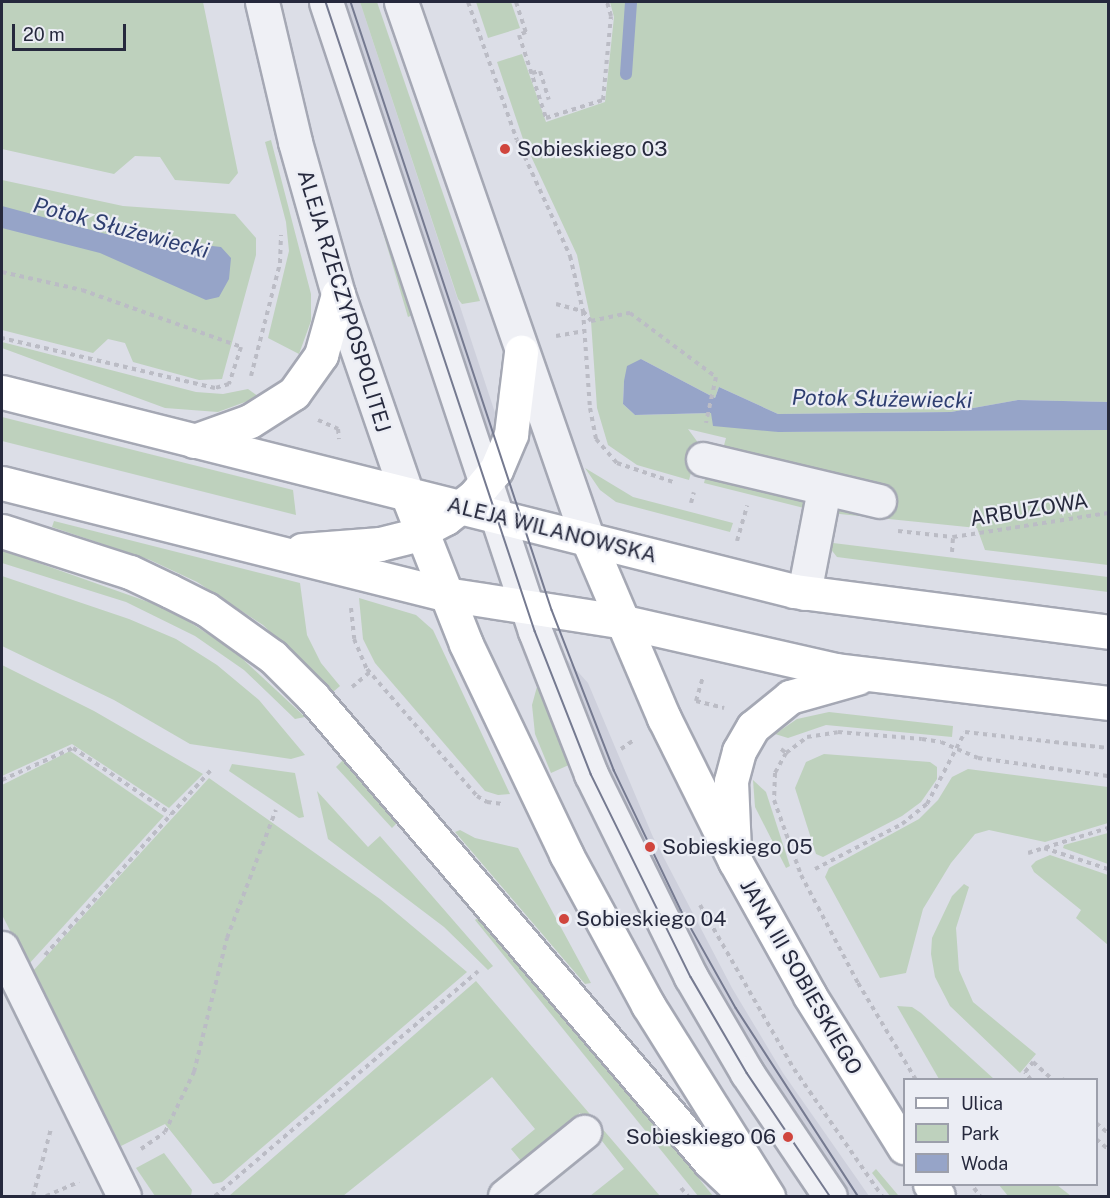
<!DOCTYPE html>
<meta charset="utf-8">
<style>
body{margin:0}
#map{position:relative;width:1110px;height:1198px;overflow:hidden;background:#dcdee7;font-family:"Public Sans",sans-serif}
div>[style]{position:absolute}
.built>*{inset:0;background:#ced0dc}
.green>*{inset:0;background:#bed1bd}
.water>*{inset:0;background:#96a4c8}
.stream>*{height:12px;margin:-6px;padding:0 6px;transform-origin:6px;border-radius:6px;background:#96a4c8}
.path>*{height:4px;margin-top:-2px;transform-origin:0;background:repeating-linear-gradient(90deg,#bbbcc5 0 4.5px,transparent 0 9px)}
.roads{filter:drop-shadow(2px 0 #a5a8b4) drop-shadow(-2px 0 #a5a8b4) drop-shadow(0 2px #a5a8b4) drop-shadow(0 -2px #a5a8b4)}
.minor>*{height:33px;margin:-16.5px;padding:0 16.5px;transform-origin:16.5px;border-radius:16.5px;background:#eff0f5}
.major>*{height:33px;margin:-16.5px;padding:0 16.5px;transform-origin:16.5px;border-radius:16.5px;background:#fff}
.tram>*{height:1.5px;margin:-0.75px;padding:0 0.75px;transform-origin:0.75px;border-radius:0.75px;background:#757a90}
.dots>*{width:16px;height:16px;translate:-50% -50%;box-sizing:border-box;border:3px solid #ebedf4;border-radius:50%}
span{translate:-50% -50%;white-space:nowrap;text-align:center;line-height:1.15;-webkit-text-stroke:4.5px #ebedf4;paint-order:stroke}
.poi-label{font-size:21px;color:#26293d}
.left{translate:0 -50%;text-align:left}
.right{translate:-100% -50%;text-align:right}
.street-label{font-size:21px;color:#26293d}
.water-label{font-size:22px;color:#2f3f71;font-style:italic}
.frame{position:absolute;inset:0;border:3px solid #26293d;pointer-events:none}
.legend{position:absolute;left:903px;top:1078px;width:195px;height:108px;box-sizing:border-box;background:#ebedf4;border:2px solid #9c9fab;margin:0;padding:8px 10px;list-style:none;font-size:18px;color:#26293d}
.legend li{display:flex;align-items:center;gap:12px;height:30px}
.legend b{width:30px;border:2px solid #9c9fab}
.scale{position:absolute;left:12px;top:24px;width:114px;height:27px;box-sizing:border-box;border:3px solid #26293d;border-top:0;padding-left:8px;font-size:18px;line-height:21px;white-space:nowrap;color:#26293d;-webkit-text-stroke:4px #ebedf4;paint-order:stroke}
</style>
<div id="map">
<div class="built">
<i style="clip-path:polygon(316px 2px,360px 2px,500px 428px,479px 471px)"></i>
<i style="clip-path:polygon(551px 642px,588px 683px,653px 837px,732px 988px,783px 1073px,869px 1196px,819px 1196px,542px 656px)"></i>
</div>
<div class="green">
<i style="clip-path:polygon(2px 2px,203px 2px,238px 173px,229px 184px,175px 180px,160px 157px,135px 156px,114px 174px,2px 149px)"></i>
<i style="clip-path:polygon(360px 2px,377px 2px,480px 301px,462px 304px,458px 299px)"></i>
<i style="clip-path:polygon(476px 2px,511px 2px,520px 28px,488px 38px)"></i>
<i style="clip-path:polygon(610px 2px,1108px 2px,1108px 402px,1018px 400px,951px 412px,778px 414px,719px 387px,715px 398px,641px 359px,624px 381px,623px 404px,635px 415px,711px 413px,778px 432px,1108px 430px,1108px 565px,985px 550px,977px 528px,830px 513px,844px 503px,723px 449px,726px 438px,688px 429px,699px 444px,689px 480px,637px 465px,608px 445px,597px 408px,591px 321px,577px 255px,523px 139px,497px 62px,522px 54px,546px 122px,605px 102px,614px 17px)"></i>
<i style="clip-path:polygon(271px 140px,311px 294px,311px 321px,299px 354px,268px 338px,289px 251px,286px 222px,265px 142px)"></i>
<i style="clip-path:polygon(371px 170px,417px 313px,408px 317px,365px 172px)"></i>
<i style="clip-path:polygon(2px 180px,123px 206px,235px 214px,256px 238px,256px 255px,222px 379px,199px 380px,133px 362px,125px 343px,108px 339px,93px 353px,2px 330px)"></i>
<i style="clip-path:polygon(2px 342px,196px 392px,223px 394px,248px 389px,259px 397px,218px 412px,165px 408px,2px 348px)"></i>
<i style="clip-path:polygon(2px 417px,293px 490px,296px 515px,2px 441px)"></i>
<i style="clip-path:polygon(585px 468px,633px 497px,733px 523px,730px 532px,616px 502px,600px 490px)"></i>
<i style="clip-path:polygon(707px 471px,798px 493px,808px 509px,704px 483px)"></i>
<i style="clip-path:polygon(54px 521px,300px 583px,307px 635px,321px 663px,340px 686px,333px 692px,263px 625px,197px 582px,150px 560px,52px 527px)"></i>
<i style="clip-path:polygon(825px 542px,1108px 577px,1108px 592px,837px 557px)"></i>
<i style="clip-path:polygon(2px 550px,171px 610px,234px 651px,305px 717px,295px 719px,244px 670px,195px 636px,126px 602px,2px 563px)"></i>
<i style="clip-path:polygon(2px 576px,129px 619px,176px 639px,217px 665px,259px 700px,305px 755px,291px 759px,190px 744px,114px 700px,2px 646px)"></i>
<i style="clip-path:polygon(359px 598px,416px 615px,433px 630px,510px 794px,498px 795px,485px 791px,375px 663px,363px 639px)"></i>
<i style="clip-path:polygon(2px 665px,94px 711px,203px 774px,169px 808px,72px 744px,2px 776px)"></i>
<i style="clip-path:polygon(538px 683px,571px 764px,551px 773px,535px 734px,532px 705px)"></i>
<i style="clip-path:polygon(829px 712px,953px 726px,952px 737px,826px 725px,788px 738px,775px 734px,797px 719px)"></i>
<i style="clip-path:polygon(70px 751px,164px 816px,28px 965px,2px 915px,2px 785px)"></i>
<i style="clip-path:polygon(824px 754px,930px 762px,937px 767px,937px 779px,921px 802px,902px 816px,823px 857px,816px 854px,795px 788px,806px 762px)"></i>
<i style="clip-path:polygon(343px 760px,397px 823px,392px 828px,336px 767px)"></i>
<i style="clip-path:polygon(232px 764px,295px 773px,304px 817px,299px 818px,229px 771px)"></i>
<i style="clip-path:polygon(968px 769px,1108px 787px,1108px 823px,1045px 842px,989px 830px,975px 834px,951px 863px,923px 909px,906px 973px,880px 978px,825px 877px,829px 868px,919px 819px,938px 800px,952px 777px)"></i>
<i style="clip-path:polygon(209px 778px,380px 899px,467px 972px,222px 1182px,213px 1184px,165px 1124px,121px 1146px,32px 972px)"></i>
<i style="clip-path:polygon(753px 780px,766px 792px,790px 866px,786px 868px,755px 807px)"></i>
<i style="clip-path:polygon(317px 791px,368px 847px,380px 836px,493px 966px,488px 970px,444px 927px,328px 839px)"></i>
<i style="clip-path:polygon(460px 830px,475px 838px,518px 848px,591px 983px,585px 984px,455px 832px)"></i>
<i style="clip-path:polygon(1108px 833px,1108px 864px,1063px 848px,1064px 845px)"></i>
<i style="clip-path:polygon(1050px 855px,1108px 875px,1108px 945px,1076px 918px,1081px 910px,1034px 872px,1031px 866px,1036px 861px)"></i>
<i style="clip-path:polygon(964px 884px,969px 887px,956px 928px,959px 970px,973px 1002px,1036px 1054px,1020px 1073px,950px 1006px,935px 977px,931px 954px,932px 938px,952px 896px)"></i>
<i style="clip-path:polygon(479px 917px,645px 1111px,713px 1196px,698px 1196px,475px 920px)"></i>
<i style="clip-path:polygon(476px 981px,660px 1196px,590px 1196px,624px 1169px,580px 1113px,521px 1161px,511px 1149px,535px 1129px,492px 1077px,343px 1196px,229px 1196px)"></i>
<i style="clip-path:polygon(897px 1006px,912px 1007px,921px 1013px,994px 1079px,939px 1079px)"></i>
<i style="clip-path:polygon(164px 1153px,192px 1190px,191px 1196px,155px 1196px,136px 1168px)"></i>
<i style="clip-path:polygon(876px 1169px,898px 1195px,899px 1196px,890px 1196px,872px 1173px)"></i>
<i style="clip-path:polygon(999px 1185px,1057px 1185px,1071px 1196px,1008px 1196px)"></i>
</div>
<div class="water">
<i style="clip-path:polygon(2px 206px,106px 234px,221px 247px,231px 258px,229px 279px,219px 297px,206px 300px,100px 253px,2px 228px)"></i>
<i style="clip-path:polygon(641px 359px,715px 398px,719px 387px,778px 414px,951px 412px,1018px 400px,1108px 402px,1108px 430px,778px 432px,713px 426px,711px 413px,635px 415px,623px 404px,624px 381px,627px 366px)"></i>
</div>
<div class="stream">
<i style="left:626px;top:74px;width:72px;rotate:-86deg"></i>
</div>
<div class="path">
<i style="left:468px;top:2px;width:146px;rotate:70.5deg"></i>
<i style="left:517px;top:140px;width:128px;rotate:65.4deg"></i>
<i style="left:570px;top:256px;width:57px;rotate:76.7deg"></i>
<i style="left:583px;top:311px;width:97px;rotate:85.9deg"></i>
<i style="left:590px;top:408px;width:32px;rotate:79deg"></i>
<i style="left:596px;top:439px;width:32px;rotate:49deg"></i>
<i style="left:617px;top:463px;width:62px;rotate:18.7deg"></i>
<i style="left:516px;top:2px;width:32px;rotate:72deg"></i>
<i style="left:526px;top:32px;width:8px;rotate:157deg"></i>
<i style="left:519px;top:35px;width:87px;rotate:72deg"></i>
<i style="left:546px;top:118px;width:60px;rotate:-17.5deg"></i>
<i style="left:603px;top:100px;width:84px;rotate:-84.6deg"></i>
<i style="left:611px;top:16px;width:15px;rotate:-106deg"></i>
<i style="left:532px;top:73px;width:8px;rotate:-14deg"></i>
<i style="left:540px;top:71px;width:30px;rotate:73deg"></i>
<i style="left:2px;top:272px;width:82px;rotate:12.7deg"></i>
<i style="left:82px;top:290px;width:169px;rotate:19.7deg"></i>
<i style="left:241px;top:347px;width:39px;rotate:108deg"></i>
<i style="left:229px;top:384px;width:15px;rotate:164deg"></i>
<i style="left:215px;top:388px;width:219px;rotate:-166.8deg"></i>
<i style="left:556px;top:304px;width:28px;rotate:15deg"></i>
<i style="left:583px;top:311px;width:13px;rotate:51deg"></i>
<i style="left:591px;top:321px;width:40px;rotate:-12deg"></i>
<i style="left:630px;top:313px;width:107px;rotate:36.7deg"></i>
<i style="left:716px;top:377px;width:47px;rotate:102.3deg"></i>
<i style="left:556px;top:336px;width:29px;rotate:-10deg"></i>
<i style="left:251px;top:376px;width:117px;rotate:-75.6deg"></i>
<i style="left:280px;top:263px;width:28px;rotate:-88deg"></i>
<i style="left:318px;top:420px;width:22px;rotate:24deg"></i>
<i style="left:338px;top:429px;width:10px;rotate:84deg"></i>
<i style="left:691px;top:503px;width:11px;rotate:-75deg"></i>
<i style="left:898px;top:531px;width:55px;rotate:6.2deg"></i>
<i style="left:953px;top:537px;width:157px;rotate:-8.8deg"></i>
<i style="left:737px;top:541px;width:37px;rotate:-74deg"></i>
<i style="left:952px;top:552px;width:15px;rotate:-86deg"></i>
<i style="left:351px;top:608px;width:31px;rotate:84deg"></i>
<i style="left:354px;top:639px;width:33px;rotate:67deg"></i>
<i style="left:367px;top:669px;width:168px;rotate:49.1deg"></i>
<i style="left:477px;top:796px;width:12px;rotate:31deg"></i>
<i style="left:487px;top:802px;width:16px;rotate:7deg"></i>
<i style="left:352px;top:687px;width:23px;rotate:-40deg"></i>
<i style="left:696px;top:701px;width:29px;rotate:14deg"></i>
<i style="left:696px;top:701px;width:26px;rotate:-74deg"></i>
<i style="left:621px;top:749px;width:16px;rotate:-35deg"></i>
<i style="left:781px;top:749px;width:6px;rotate:39deg"></i>
<i style="left:786px;top:753px;width:23px;rotate:119deg"></i>
<i style="left:775px;top:773px;width:27px;rotate:92deg"></i>
<i style="left:774px;top:800px;width:80px;rotate:70.2deg"></i>
<i style="left:801px;top:875px;width:122px;rotate:62.2deg"></i>
<i style="left:858px;top:983px;width:113px;rotate:59.1deg"></i>
<i style="left:786px;top:753px;width:26px;rotate:-37deg"></i>
<i style="left:807px;top:737px;width:31px;rotate:-9deg"></i>
<i style="left:838px;top:732px;width:84px;rotate:4.8deg"></i>
<i style="left:922px;top:739px;width:19px;rotate:9deg"></i>
<i style="left:941px;top:742px;width:40px;rotate:23.4deg"></i>
<i style="left:978px;top:758px;width:131px;rotate:7.9deg"></i>
<i style="left:2px;top:780px;width:78px;rotate:-24.3deg"></i>
<i style="left:73px;top:748px;width:118px;rotate:34deg"></i>
<i style="left:1044px;top:848px;width:67px;rotate:18.2deg"></i>
<i style="left:1028px;top:853px;width:84px;rotate:-17.4deg"></i>
<i style="left:815px;top:869px;width:98px;rotate:-27.3deg"></i>
<i style="left:902px;top:824px;width:32px;rotate:-39deg"></i>
<i style="left:927px;top:804px;width:81px;rotate:-62.2deg"></i>
<i style="left:965px;top:732px;width:144px;rotate:6.4deg"></i>
<i style="left:700px;top:905px;width:189px;rotate:60.2deg"></i>
<i style="left:794px;top:1069px;width:155px;rotate:55.3deg"></i>
<i style="left:45px;top:955px;width:249px;rotate:-48.1deg"></i>
<i style="left:1031px;top:1080px;width:10px;rotate:-127deg"></i>
<i style="left:1025px;top:1072px;width:13px;rotate:-51deg"></i>
<i style="left:1033px;top:1062px;width:27px;rotate:42deg"></i>
<i style="left:1064px;top:1080px;width:2px;rotate:-63deg"></i>
<i style="left:1096px;top:1123px;width:16px;rotate:40deg"></i>
<i style="left:1096px;top:1139px;width:16px;rotate:40deg"></i>
<i style="left:141px;top:1149px;width:29px;rotate:-35deg"></i>
<i style="left:165px;top:1132px;width:67px;rotate:-64.2deg"></i>
<i style="left:194px;top:1072px;width:138px;rotate:-76.2deg"></i>
<i style="left:227px;top:938px;width:137px;rotate:-69.1deg"></i>
<i style="left:681px;top:1188px;width:11px;rotate:49deg"></i>
<i style="left:974px;top:1188px;width:10px;rotate:53deg"></i>
<i style="left:33px;top:1196px;width:69px;rotate:-75deg"></i>
<i style="left:46px;top:1196px;width:36px;rotate:-23deg"></i>
<i style="left:215px;top:1196px;width:346px;rotate:-40.5deg"></i>
</div>
<div class="roads">
<div class="minor">
<i style="left:262px;top:2px;width:144px;rotate:76.7deg"></i>
<i style="left:295px;top:142px;width:158px;rotate:74.2deg"></i>
<i style="left:338px;top:294px;width:212px;rotate:71deg"></i>
<i style="left:326px;top:2px;width:663px;rotate:71.62deg"></i>
<i style="left:535px;top:631px;width:154px;rotate:68.6deg"></i>
<i style="left:591px;top:774px;width:226px;rotate:63.8deg"></i>
<i style="left:691px;top:977px;width:111px;rotate:59.7deg"></i>
<i style="left:747px;top:1073px;width:148px;rotate:56deg"></i>
<i style="left:401px;top:2px;width:570px;rotate:70.83deg"></i>
<i style="left:703px;top:459px;width:181px;rotate:13.4deg"></i>
<i style="left:804px;top:593px;width:106px;rotate:-79.1deg"></i>
<i style="left:2px;top:948px;width:276px;rotate:63.8deg"></i>
<i style="left:505px;top:1196px;width:102px;rotate:-39deg"></i>
</div>
<div class="major">
<i style="left:2px;top:392px;width:817px;rotate:14.1deg"></i>
<i style="left:794px;top:591px;width:317px;rotate:7.4deg"></i>
<i style="left:194px;top:441px;width:59px;rotate:-19.7deg"></i>
<i style="left:250px;top:421px;width:52px;rotate:-32.5deg"></i>
<i style="left:294px;top:393px;width:47px;rotate:-54.6deg"></i>
<i style="left:321px;top:355px;width:63px;rotate:-74.4deg"></i>
<i style="left:2px;top:483px;width:457px;rotate:14.1deg"></i>
<i style="left:445px;top:594px;width:177px;rotate:8.8deg"></i>
<i style="left:620px;top:621px;width:221px;rotate:12.8deg"></i>
<i style="left:836px;top:670px;width:274px;rotate:6.9deg"></i>
<i style="left:407px;top:494px;width:161px;rotate:68.5deg"></i>
<i style="left:466px;top:644px;width:233px;rotate:64.5deg"></i>
<i style="left:566px;top:854px;width:172px;rotate:61.5deg"></i>
<i style="left:648px;top:1005px;width:226px;rotate:57.9deg"></i>
<i style="left:2px;top:531px;width:134px;rotate:17.8deg"></i>
<i style="left:130px;top:572px;width:44px;rotate:25.4deg"></i>
<i style="left:170px;top:591px;width:40px;rotate:26.6deg"></i>
<i style="left:206px;top:609px;width:82px;rotate:35.6deg"></i>
<i style="left:273px;top:657px;width:57px;rotate:45deg"></i>
<i style="left:313px;top:697px;width:611px;rotate:49.51deg"></i>
<i style="left:710px;top:1162px;width:50px;rotate:43.4deg"></i>
<i style="left:588px;top:540px;width:194px;rotate:66.9deg"></i>
<i style="left:664px;top:718px;width:160px;rotate:63.6deg"></i>
<i style="left:735px;top:861px;width:154px;rotate:60.9deg"></i>
<i style="left:810px;top:996px;width:178px;rotate:58.1deg"></i>
<i style="left:302px;top:550px;width:78px;rotate:-4.4deg"></i>
<i style="left:380px;top:544px;width:33px;rotate:-14deg"></i>
<i style="left:412px;top:536px;width:38px;rotate:-28deg"></i>
<i style="left:446px;top:518px;width:36px;rotate:-38deg"></i>
<i style="left:474px;top:496px;width:34px;rotate:-50deg"></i>
<i style="left:496px;top:470px;width:39px;rotate:-67deg"></i>
<i style="left:511px;top:434px;width:83px;rotate:-83deg"></i>
<i style="left:734px;top:850px;width:69px;rotate:-92.5deg"></i>
<i style="left:731px;top:781px;width:31px;rotate:-75deg"></i>
<i style="left:739px;top:751px;width:28px;rotate:-60deg"></i>
<i style="left:753px;top:727px;width:48px;rotate:-39deg"></i>
<i style="left:790px;top:697px;width:70px;rotate:-15.8deg"></i>
<i style="left:930px;top:1184px;width:14px;rotate:56deg"></i>
</div>
</div>
<div class="tram">
<i style="left:326px;top:2px;width:663px;rotate:71.62deg"></i>
<i style="left:535px;top:631px;width:154px;rotate:68.6deg"></i>
<i style="left:591px;top:774px;width:226px;rotate:63.8deg"></i>
<i style="left:691px;top:977px;width:111px;rotate:59.7deg"></i>
<i style="left:747px;top:1073px;width:148px;rotate:56deg"></i>
<i style="left:351px;top:2px;width:640px;rotate:71.71deg"></i>
<i style="left:552px;top:610px;width:172px;rotate:68.8deg"></i>
<i style="left:614px;top:770px;width:155px;rotate:64.4deg"></i>
<i style="left:681px;top:910px;width:112px;rotate:60.7deg"></i>
<i style="left:736px;top:1008px;width:224px;rotate:57deg"></i>
</div>
<div class="dots">
<i style="left:505px;top:149px;background:#d0453d"></i>
<i style="left:650px;top:847px;background:#d0453d"></i>
<i style="left:564px;top:919px;background:#d0453d"></i>
<i style="left:788px;top:1137px;background:#d0453d"></i>
</div>
<div class="poi-label">
<span class="left" style="left:517px;top:149px">Sobieskiego 03</span>
<span class="left" style="left:662px;top:847px">Sobieskiego 05</span>
<span class="left" style="left:576px;top:919px">Sobieskiego 04</span>
<span class="right" style="left:776px;top:1137px">Sobieskiego 06</span>
</div>
<div class="street-label">
<span style="left:344px;top:301px;rotate:73deg">ALEJA RZECZYPOSPOLITEJ</span>
<span style="left:1029px;top:510px;rotate:-9deg">ARBUZOWA</span>
<span style="left:552px;top:530px;rotate:14deg">ALEJA WILANOWSKA</span>
<span style="left:801px;top:977px;rotate:60deg">JANA III SOBIESKIEGO</span>
</div>
<div class="water-label">
<span style="left:121px;top:228px;rotate:15deg">Potok Służewiecki</span>
<span style="left:882px;top:399px;rotate:1deg">Potok Służewiecki</span>
</div>
<div class="frame"></div>
<ul class="legend">
<li><b style="height:8px;background:#fff"></b>Ulica</li>
<li><b style="height:16px;background:#bed1bd"></b>Park</li>
<li><b style="height:16px;background:#96a4c8"></b>Woda</li>
</ul>
<div class="scale">20 m</div>
</div>
